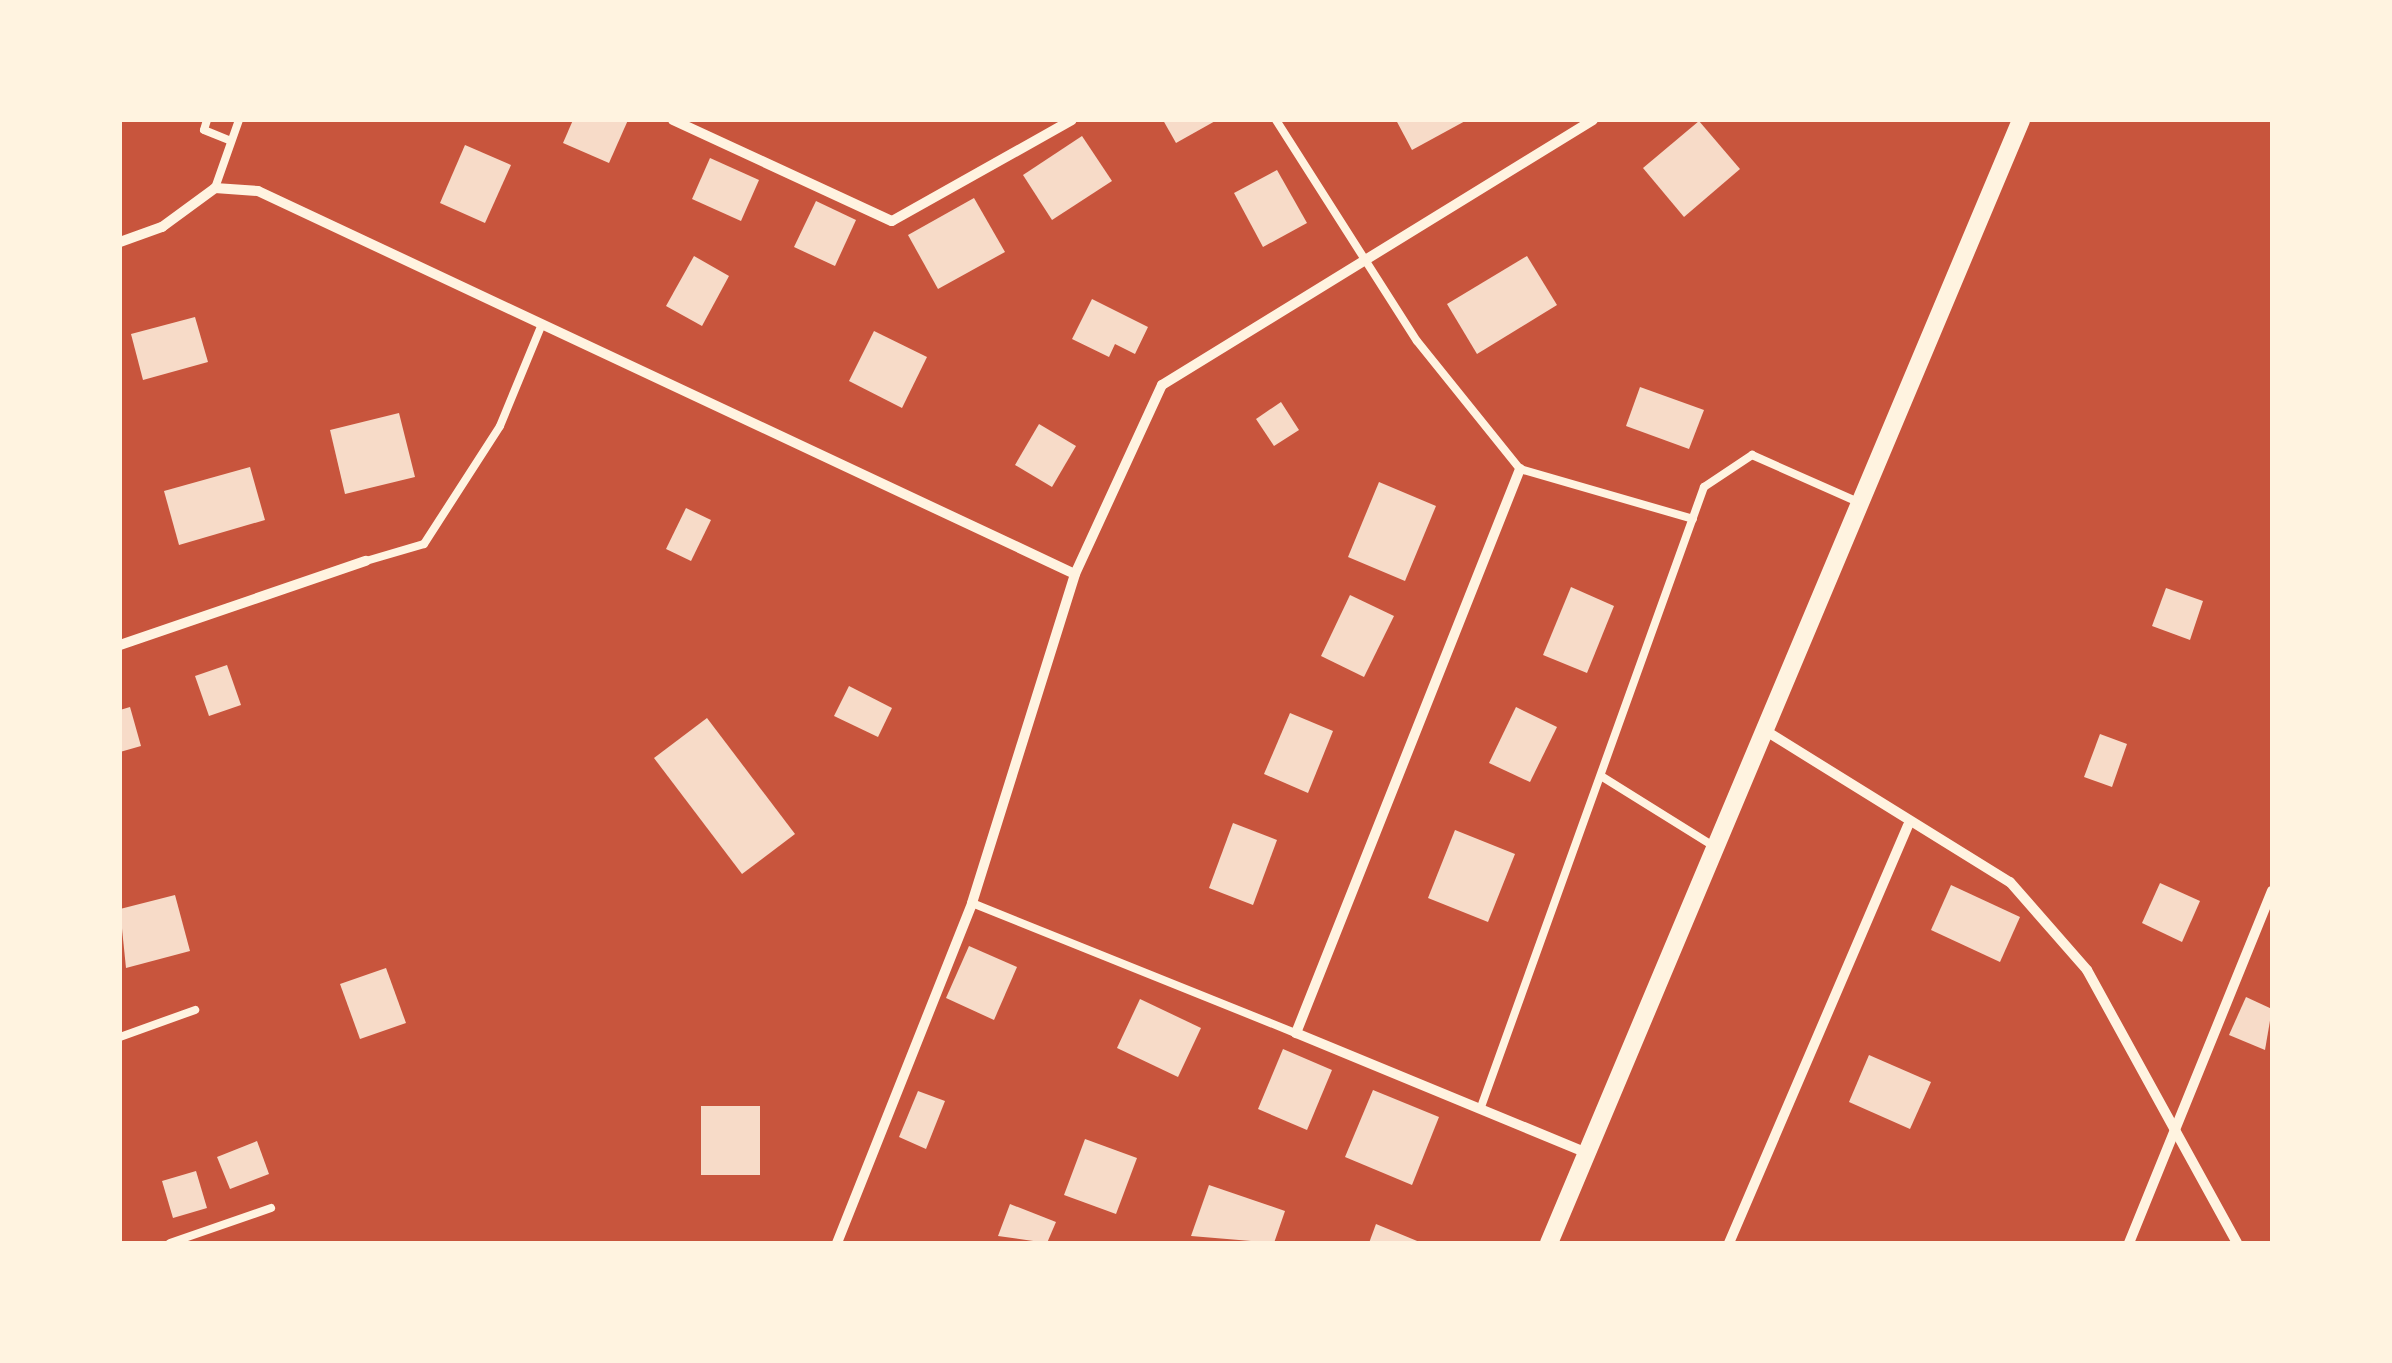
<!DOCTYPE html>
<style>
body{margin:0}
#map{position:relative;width:2392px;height:1363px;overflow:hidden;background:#c8553d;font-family:Manrope,sans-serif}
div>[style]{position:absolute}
.building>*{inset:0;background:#f7dbc8}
.service>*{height:8px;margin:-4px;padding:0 4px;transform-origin:4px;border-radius:4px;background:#fff3e0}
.minor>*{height:10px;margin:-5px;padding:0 5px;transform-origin:5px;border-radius:5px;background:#fff3e0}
.tertiary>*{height:18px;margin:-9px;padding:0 9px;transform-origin:9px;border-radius:9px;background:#fff3e0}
span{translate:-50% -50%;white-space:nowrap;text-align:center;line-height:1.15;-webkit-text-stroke:10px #fff3e0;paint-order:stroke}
.frame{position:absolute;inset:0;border:122px solid #fff3e0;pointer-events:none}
</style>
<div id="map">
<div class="building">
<i style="clip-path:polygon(573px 120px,628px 120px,609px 163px,563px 143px)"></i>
<i style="clip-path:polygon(1163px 120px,1217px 120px,1176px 143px)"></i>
<i style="clip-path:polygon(1396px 120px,1467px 120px,1412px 150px)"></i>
<i style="clip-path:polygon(1699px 121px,1740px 169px,1684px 217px,1643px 168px)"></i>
<i style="clip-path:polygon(1082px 136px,1112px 181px,1052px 220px,1023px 175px)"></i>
<i style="clip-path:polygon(465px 145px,511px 165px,485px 223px,440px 203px)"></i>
<i style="clip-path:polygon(710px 158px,759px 180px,741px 221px,692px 199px)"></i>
<i style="clip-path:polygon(1277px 170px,1307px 223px,1263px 247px,1234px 193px)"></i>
<i style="clip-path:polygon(974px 198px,1005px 252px,938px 289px,908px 235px)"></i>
<i style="clip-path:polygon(816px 201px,856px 220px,835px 266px,794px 247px)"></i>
<i style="clip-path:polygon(694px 256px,729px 276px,702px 326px,666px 306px)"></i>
<i style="clip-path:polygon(1527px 256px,1557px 305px,1477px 354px,1447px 304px)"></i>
<i style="clip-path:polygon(1092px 299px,1148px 327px,1135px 354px,1115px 344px,1109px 357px,1072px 339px)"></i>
<i style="clip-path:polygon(195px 317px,208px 362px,143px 380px,131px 334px)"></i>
<i style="clip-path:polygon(874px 331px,927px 357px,902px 408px,849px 381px)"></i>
<i style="clip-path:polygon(1640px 387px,1704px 410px,1689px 449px,1626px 426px)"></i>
<i style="clip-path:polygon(1281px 402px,1299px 430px,1274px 446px,1256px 419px)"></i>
<i style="clip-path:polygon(399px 413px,415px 477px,345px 494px,330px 430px)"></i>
<i style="clip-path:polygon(1039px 424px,1076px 446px,1052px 487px,1015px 465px)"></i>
<i style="clip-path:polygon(250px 467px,265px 520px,179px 545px,164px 491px)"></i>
<i style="clip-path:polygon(1379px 482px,1436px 506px,1405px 581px,1348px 557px)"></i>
<i style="clip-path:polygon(686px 508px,711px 520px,691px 561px,666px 549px)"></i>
<i style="clip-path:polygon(1571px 587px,1614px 606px,1587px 673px,1543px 655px)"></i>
<i style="clip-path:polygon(2166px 588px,2203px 601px,2190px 640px,2152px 626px)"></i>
<i style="clip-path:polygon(1350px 595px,1394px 616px,1364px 677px,1321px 656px)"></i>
<i style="clip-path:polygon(227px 665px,241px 705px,209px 716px,195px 676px)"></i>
<i style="clip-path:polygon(849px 686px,892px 708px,878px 737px,834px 716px)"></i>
<i style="clip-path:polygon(130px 707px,141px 746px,120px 752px,120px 710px)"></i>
<i style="clip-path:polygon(1516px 707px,1557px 727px,1530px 782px,1489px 763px)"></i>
<i style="clip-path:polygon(1290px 713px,1333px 731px,1308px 793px,1264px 774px)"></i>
<i style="clip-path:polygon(707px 718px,795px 834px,742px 874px,654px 758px)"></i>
<i style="clip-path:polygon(2100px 734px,2127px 744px,2112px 787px,2084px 777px)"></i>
<i style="clip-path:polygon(1233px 823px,1277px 840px,1253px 905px,1209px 888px)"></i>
<i style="clip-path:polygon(1455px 830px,1515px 854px,1488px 922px,1428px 898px)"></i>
<i style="clip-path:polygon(2160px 883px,2200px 901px,2182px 942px,2142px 923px)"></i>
<i style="clip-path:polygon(1951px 885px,2020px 917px,2000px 962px,1931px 930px)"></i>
<i style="clip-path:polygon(175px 895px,190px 951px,126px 968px,120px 909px)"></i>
<i style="clip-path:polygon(969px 946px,1017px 967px,994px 1020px,946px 998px)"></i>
<i style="clip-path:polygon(386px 968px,406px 1023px,360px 1039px,340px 984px)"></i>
<i style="clip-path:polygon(2246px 997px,2272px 1009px,2265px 1050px,2229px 1035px)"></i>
<i style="clip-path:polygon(1140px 999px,1201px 1028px,1178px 1077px,1117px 1048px)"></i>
<i style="clip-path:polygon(1283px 1049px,1332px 1070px,1307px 1130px,1258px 1109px)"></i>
<i style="clip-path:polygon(1869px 1055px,1931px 1082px,1910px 1129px,1849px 1102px)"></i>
<i style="clip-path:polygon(1373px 1090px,1439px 1117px,1412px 1185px,1345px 1157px)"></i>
<i style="clip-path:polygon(918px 1091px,945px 1101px,926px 1149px,899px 1137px)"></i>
<i style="clip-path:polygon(701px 1106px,760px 1106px,760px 1175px,701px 1175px)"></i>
<i style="clip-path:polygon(1085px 1139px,1137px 1158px,1116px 1214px,1064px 1195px)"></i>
<i style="clip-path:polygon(257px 1141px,269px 1174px,230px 1189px,217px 1157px)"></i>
<i style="clip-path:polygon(196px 1171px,207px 1208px,173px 1218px,162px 1181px)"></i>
<i style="clip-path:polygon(1209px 1185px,1285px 1211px,1274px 1243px,1191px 1236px)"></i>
<i style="clip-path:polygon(1010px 1204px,1056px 1222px,1047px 1243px,998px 1236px)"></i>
<i style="clip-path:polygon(1376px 1224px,1422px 1243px,1369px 1243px)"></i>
</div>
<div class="service">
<i style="left:207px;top:120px;width:10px;rotate:107deg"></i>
<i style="left:204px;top:130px;width:27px;rotate:22deg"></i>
<i style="left:1276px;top:120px;width:262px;rotate:57.5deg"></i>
<i style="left:1417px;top:341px;width:164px;rotate:51.2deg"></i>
<i style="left:1520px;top:469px;width:180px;rotate:16.1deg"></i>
<i style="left:215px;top:188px;width:72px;rotate:-70.6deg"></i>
<i style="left:366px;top:561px;width:60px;rotate:-16.3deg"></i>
<i style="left:424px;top:544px;width:140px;rotate:-57.2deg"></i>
<i style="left:500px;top:426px;width:110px;rotate:-67.6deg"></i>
<i style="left:1601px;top:776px;width:134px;rotate:31.9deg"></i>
<i style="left:972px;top:903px;width:349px;rotate:21.9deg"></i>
<i style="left:120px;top:1037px;width:80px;rotate:-19.8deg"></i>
<i style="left:1481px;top:1107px;width:659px;rotate:-70.22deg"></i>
<i style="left:1704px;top:487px;width:58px;rotate:-33.7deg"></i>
<i style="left:1752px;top:455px;width:116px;rotate:23.9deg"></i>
<i style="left:170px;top:1243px;width:107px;rotate:-19.1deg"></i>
</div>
<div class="minor">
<i style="left:673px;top:120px;width:241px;rotate:24.8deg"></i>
<i style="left:892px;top:221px;width:206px;rotate:-29.3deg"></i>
<i style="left:120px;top:242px;width:45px;rotate:-19.7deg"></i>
<i style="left:162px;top:227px;width:66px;rotate:-36.3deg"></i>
<i style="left:215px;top:188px;width:43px;rotate:4deg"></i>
<i style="left:258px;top:191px;width:902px;rotate:25.12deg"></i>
<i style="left:1520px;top:469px;width:607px;rotate:111.66deg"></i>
<i style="left:1296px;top:1033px;width:315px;rotate:22.4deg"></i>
<i style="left:120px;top:645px;width:260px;rotate:-18.9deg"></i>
<i style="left:1766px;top:731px;width:287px;rotate:31.8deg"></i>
<i style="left:2010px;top:882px;width:117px;rotate:48.8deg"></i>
<i style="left:2087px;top:970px;width:311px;rotate:61.2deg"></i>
<i style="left:837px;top:1243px;width:366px;rotate:-68.3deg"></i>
<i style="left:972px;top:903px;width:345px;rotate:-72.6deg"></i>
<i style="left:1075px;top:574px;width:208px;rotate:-65.3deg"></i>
<i style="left:1162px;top:385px;width:506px;rotate:-31.59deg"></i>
<i style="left:1729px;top:1243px;width:454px;rotate:-66.8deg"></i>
<i style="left:2129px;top:1243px;width:380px;rotate:-67.9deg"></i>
</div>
<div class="tertiary">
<i style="left:1549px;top:1243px;width:1218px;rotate:-67.2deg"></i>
</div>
<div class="frame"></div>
</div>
